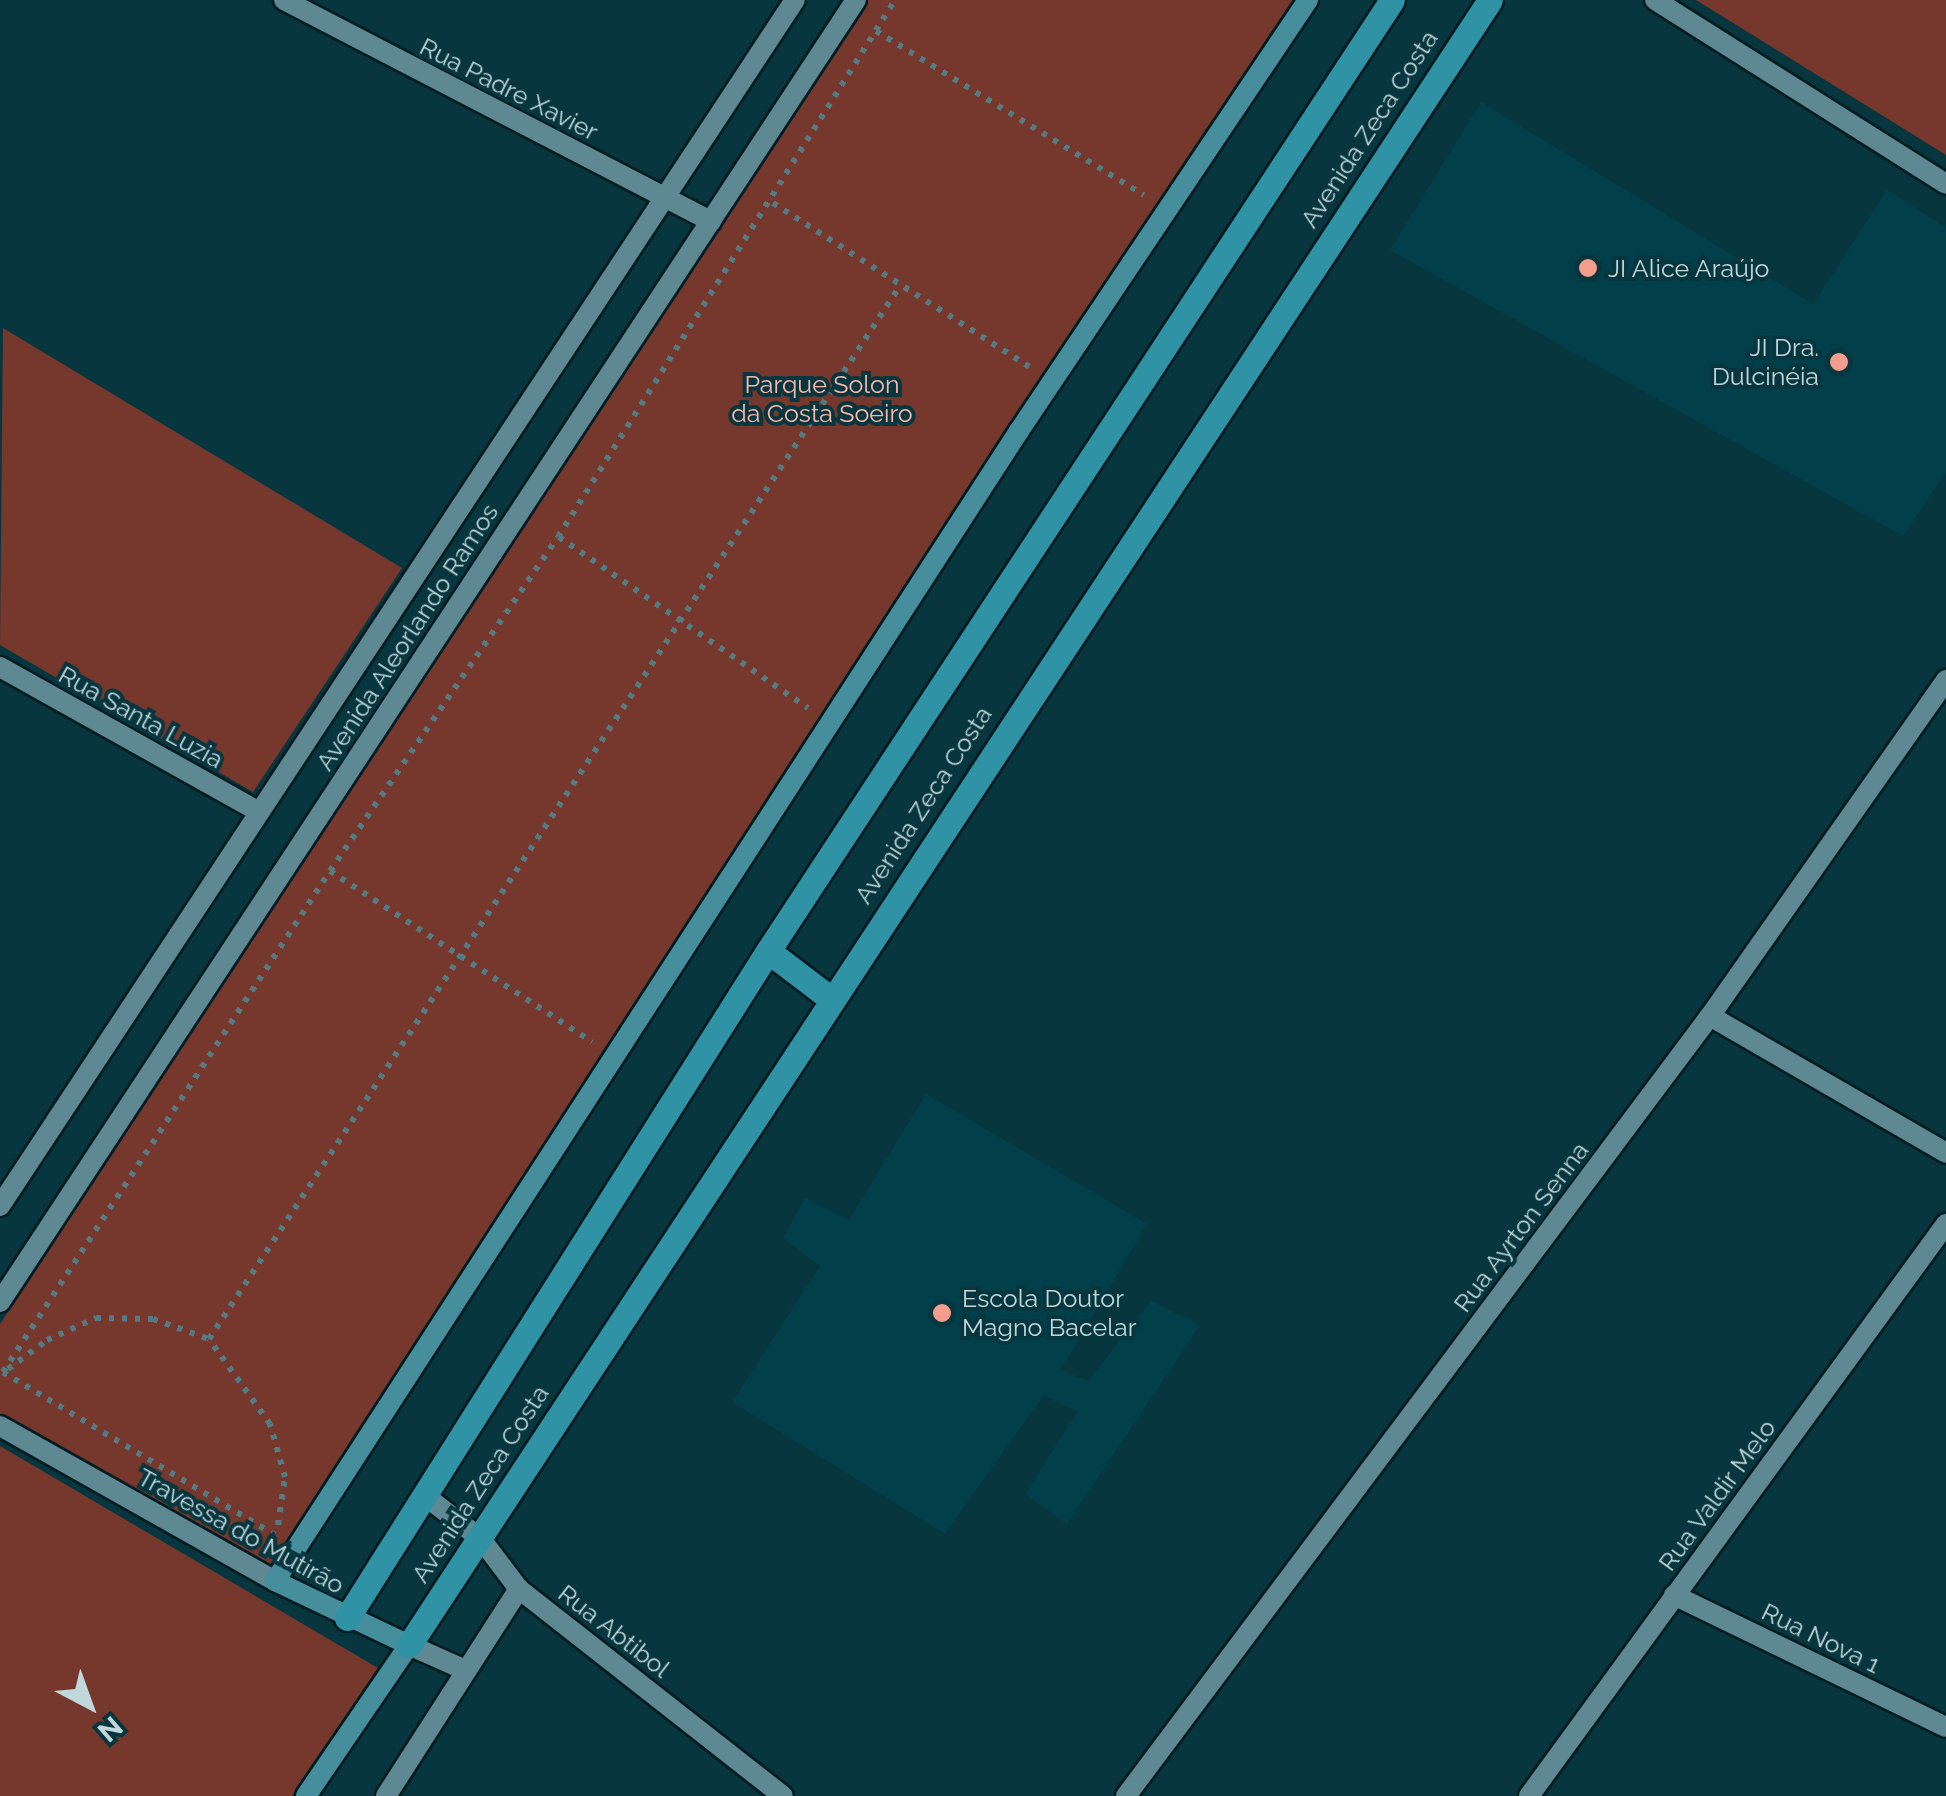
<!DOCTYPE html>
<meta charset="utf-8">
<style>
body{margin:0}
#map{position:relative;width:1946px;height:1796px;overflow:hidden;background:#07363e;font-family:Raleway,sans-serif}
div>[style]{position:absolute}
.built>*{inset:0;background:#01404b}
.green>*{inset:0;background:#76372c}
.path>*{height:6px;margin-top:-3px;transform-origin:0;background:repeating-linear-gradient(90deg,#557a81 0 5px,transparent 0 13px)}
.roads{filter:drop-shadow(2px 0 #001c22) drop-shadow(-2px 0 #001c22) drop-shadow(0 2px #001c22) drop-shadow(0 -2px #001c22)}
.street>*{height:20px;margin:-10px;padding:0 10px;transform-origin:10px;border-radius:10px;background:#5e8993}
.secondary>*{height:20px;margin:-10px;padding:0 10px;transform-origin:10px;border-radius:10px;background:#468e9c}
.primary>*{height:25px;margin:-12.5px;padding:0 12.5px;transform-origin:12.5px;border-radius:12.5px;background:#2f93a5}
.dots>*{width:28px;height:28px;translate:-50% -50%;box-sizing:border-box;border:5px solid #07363e;border-radius:50%}
span{translate:-50% -50%;white-space:nowrap;text-align:center;line-height:1.15;-webkit-text-stroke:8px #07363e;paint-order:stroke}
.street-label{font-size:25px;color:#c0d7dc}
.poi-label{font-size:25px;color:#c0d7dc}
.left{translate:0 -50%;text-align:left}
.right{translate:-100% -50%;text-align:right}
.park-label{font-size:25px;color:#fcb6a8}
.north{position:absolute;left:40px;top:1656px;width:100px;height:100px;-webkit-text-stroke:8px #07363e;paint-order:stroke;rotate:139deg;font-size:28px;font-weight:700;line-height:40px;text-align:center;color:#c0d7dc}
.north::after{content:'';display:block;margin:auto;width:35px;height:45px;background:#c0d7dc;clip-path:polygon(50% 0,100% 100%,50% 72%,0 100%)}
</style>
<div id="map">
<div class="built">
<i style="clip-path:polygon(1481px 102px,1813px 304px,1887px 190px,1946px 228px,1946px 472px,1903px 536px,1390px 250px)"></i>
<i style="clip-path:polygon(926px 1094px,1147px 1224px,1061px 1370px,1088px 1381px,1151px 1301px,1200px 1325px,1067px 1524px,1025px 1494px,1078px 1411px,1043px 1396px,945px 1534px,732px 1402px,820px 1266px,783px 1238px,805px 1198px,849px 1220px)"></i>
</div>
<div class="green">
<i style="clip-path:polygon(865px 0,1296px 0,268px 1578px,0 1414px,0 1324px)"></i>
<i style="clip-path:polygon(1696px 0,1946px 0,1946px 155px)"></i>
<i style="clip-path:polygon(3px 328px,402px 568px,253px 792px,0 645px)"></i>
<i style="clip-path:polygon(0 1446px,378px 1668px,292px 1796px,0 1796px)"></i>
</div>
<div class="path">
<i style="left:876px;top:31px;width:314px;rotate:31.5deg"></i>
<i style="left:773px;top:203px;width:304px;rotate:32.6deg"></i>
<i style="left:559px;top:537px;width:302px;rotate:34.5deg"></i>
<i style="left:330px;top:871px;width:313px;rotate:33.1deg"></i>
<i style="left:8px;top:1369px;width:49px;rotate:-36.6deg"></i>
<i style="left:47px;top:1340px;width:54px;rotate:-24.2deg"></i>
<i style="left:96px;top:1318px;width:57px;rotate:1deg"></i>
<i style="left:153px;top:1319px;width:59px;rotate:19.7deg"></i>
<i style="left:278px;top:1525px;width:49px;rotate:-81.7deg"></i>
<i style="left:285px;top:1477px;width:55px;rotate:-105.8deg"></i>
<i style="left:270px;top:1424px;width:105px;rotate:-125.7deg"></i>
<i style="left:209px;top:1339px;width:1259px;rotate:-56.73deg"></i>
<i style="left:275px;top:1535px;width:317px;rotate:-149.1deg"></i>
<i style="left:3px;top:1372px;width:598px;rotate:-56.87deg"></i>
<i style="left:330px;top:871px;width:404px;rotate:-55.7deg"></i>
<i style="left:558px;top:537px;width:634px;rotate:-57.89deg"></i>
</div>
<div class="roads">
<div class="street">
<i style="left:284px;top:0;width:481px;rotate:27.4deg"></i>
<i style="left:1655px;top:0;width:344px;rotate:32.3deg"></i>
<i style="left:0;top:667px;width:295px;rotate:29.2deg"></i>
<i style="left:1710px;top:1016px;width:273px;rotate:30.1deg"></i>
<i style="left:0;top:1206px;width:1444px;rotate:-56.61deg"></i>
<i style="left:0;top:1302px;width:1558px;rotate:-56.68deg"></i>
<i style="left:0;top:1426px;width:316px;rotate:29.4deg"></i>
<i style="left:424px;top:1495px;width:72px;rotate:37.7deg"></i>
<i style="left:481px;top:1539px;width:63px;rotate:52.8deg"></i>
<i style="left:519px;top:1589px;width:335px;rotate:38.1deg"></i>
<i style="left:1674px;top:1595px;width:302px;rotate:25.9deg"></i>
<i style="left:409px;top:1645px;width:59px;rotate:24deg"></i>
<i style="left:386px;top:1796px;width:246px;rotate:-57.3deg"></i>
<i style="left:1126px;top:1796px;width:974px;rotate:-53.18deg"></i>
<i style="left:1710px;top:1016px;width:411px;rotate:-54.9deg"></i>
<i style="left:1529px;top:1796px;width:708px;rotate:-53.91deg"></i>
</div>
<div class="secondary">
<i style="left:306px;top:1796px;width:183px;rotate:-55.7deg"></i>
<i style="left:409px;top:1645px;width:148px;rotate:-154.5deg"></i>
<i style="left:275px;top:1581px;width:1370px;rotate:-57.1deg"></i>
<i style="left:1019px;top:431px;width:519px;rotate:-56.16deg"></i>
</div>
<div class="primary">
<i style="left:768px;top:951px;width:79px;rotate:37.3deg"></i>
<i style="left:347px;top:1618px;width:789px;rotate:-57.74deg"></i>
<i style="left:768px;top:951px;width:1137px;rotate:-56.73deg"></i>
<i style="left:409px;top:1645px;width:1968px;rotate:-56.69deg"></i>
</div>
</div>
<div class="dots">
<i style="left:1588px;top:268px;background:#f49d8d"></i>
<i style="left:1839px;top:362px;background:#f49d8d"></i>
<i style="left:942px;top:1313px;background:#f49d8d"></i>
</div>
<div class="street-label">
<span style="left:509px;top:89px;rotate:27deg">Rua Padre Xavier</span>
<span style="left:1369px;top:129px;rotate:-57deg">Avenida Zeca Costa</span>
<span style="left:407px;top:637px;rotate:-57deg">Avenida Aleorlando Ramos</span>
<span style="left:141px;top:717px;rotate:29deg">Rua Santa Luzia</span>
<span style="left:923px;top:805px;rotate:-57deg">Avenida Zeca Costa</span>
<span style="left:1521px;top:1227px;rotate:-53deg">Rua Ayrton Senna</span>
<span style="left:480px;top:1484px;rotate:-57deg">Avenida Zeca Costa</span>
<span style="left:1717px;top:1495px;rotate:-54deg">Rua Valdir Melo</span>
<span style="left:241px;top:1531px;rotate:29deg">Travessa do Mutirão</span>
<span style="left:614px;top:1631px;rotate:38deg">Rua Abtibol</span>
<span style="left:1821px;top:1638px;rotate:26deg">Rua Nova 1</span>
</div>
<div class="poi-label">
<span class="left" style="left:1608px;top:268px">JI Alice Araújo</span>
<span class="right" style="left:1819px;top:362px">JI Dra.<br>Dulcinéia</span>
<span class="left" style="left:962px;top:1313px">Escola Doutor<br>Magno Bacelar</span>
</div>
<div class="park-label">
<span style="left:822px;top:399px">Parque Solon<br>da Costa Soeiro</span>
</div>
<div class="north">N</div>
</div>
